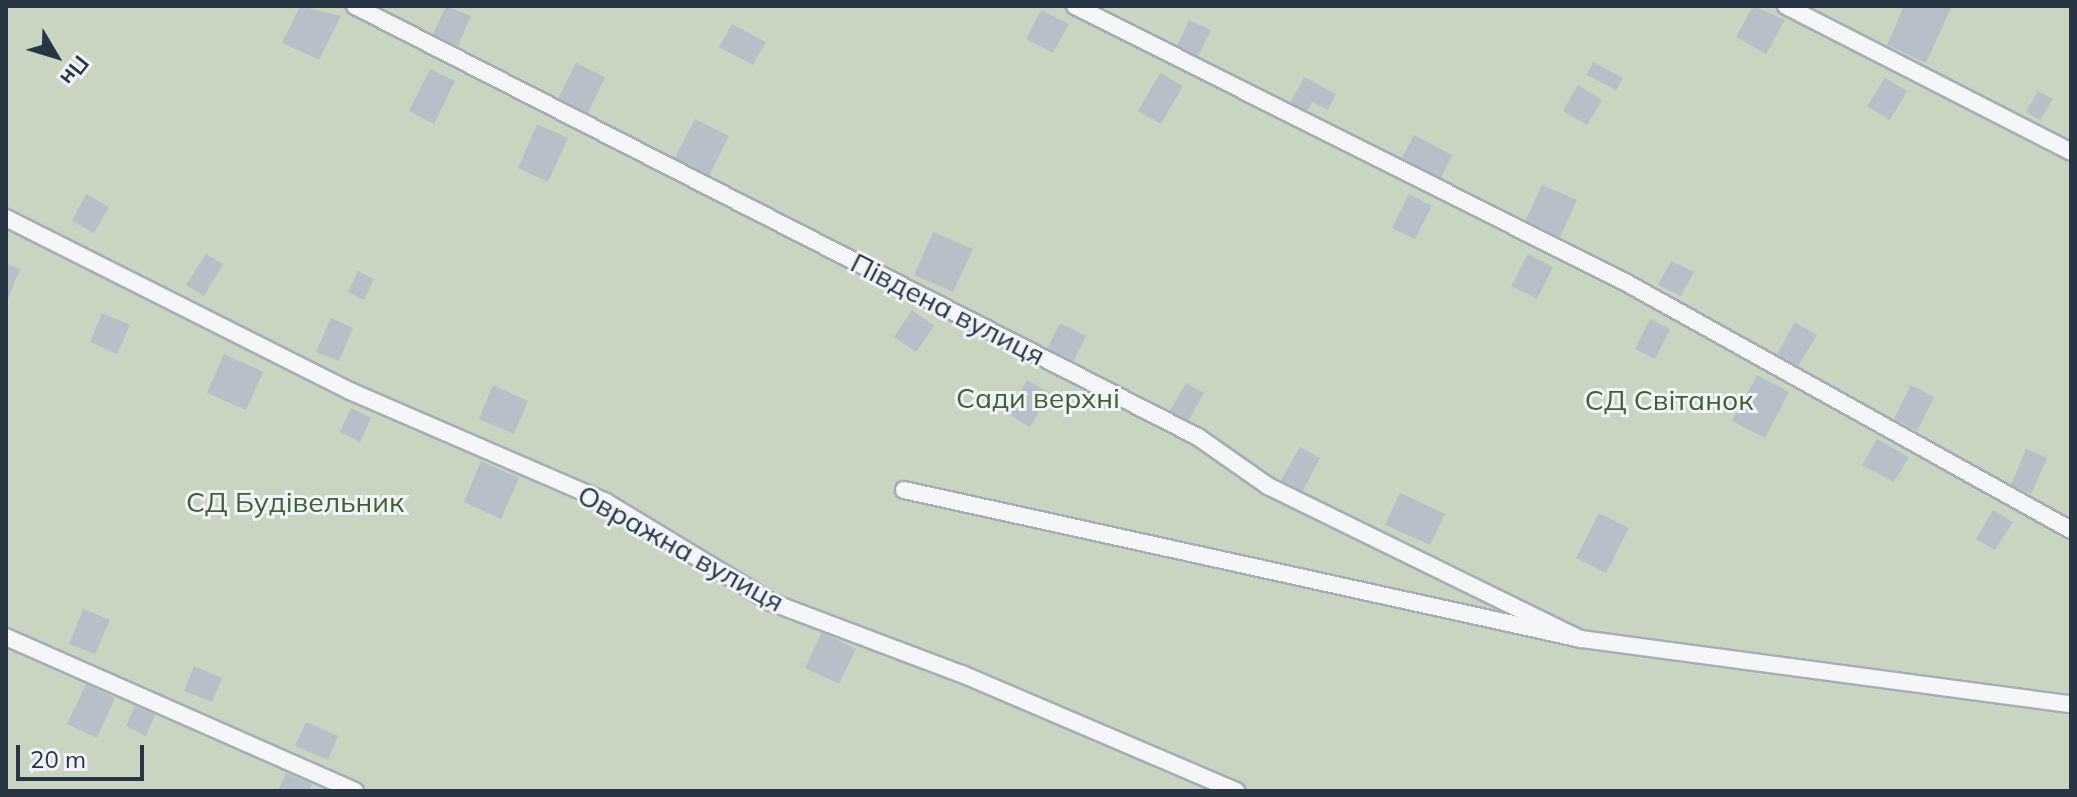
<!DOCTYPE html>
<meta charset="utf-8">
<style>
body{margin:0}
#map{position:relative;width:2077px;height:797px;overflow:hidden;background:#e1e6eb;font-family:Mulish,sans-serif}
div>[style]{position:absolute}
.green>*{inset:0;background:#c9d5c1}
.building>*{inset:0;background:#b7c0c9}
.roads{filter:drop-shadow(2px 0 #a5adb6) drop-shadow(-2px 0 #a5adb6) drop-shadow(0 2px #a5adb6) drop-shadow(0 -2px #a5adb6)}
.lane>*{height:16px;margin:-8px;padding:0 8px;transform-origin:8px;border-radius:8px;background:#f4f6f8}
span{translate:-50% -50%;white-space:nowrap;text-align:center;line-height:1.15;-webkit-text-stroke:6px #f0f4f8;paint-order:stroke}
.street-label{font-size:28px;color:#273544}
.park-label{font-size:28px;color:#416133}
.frame{position:absolute;inset:0;border:8px solid #273544;pointer-events:none}
.north{position:absolute;left:16px;top:16px;width:80px;height:80px;-webkit-text-stroke:6px #f0f4f8;paint-order:stroke;rotate:128deg;font-size:22px;font-weight:700;line-height:32px;text-align:center;color:#273544}
.north::after{content:'';display:block;margin:auto;width:28px;height:36px;background:#273544;clip-path:polygon(50% 0,100% 100%,50% 72%,0 100%)}
.scale{position:absolute;left:16px;top:745px;width:128px;height:36px;box-sizing:border-box;border:4px solid #273544;border-top:0;padding-left:10px;font-size:24px;line-height:28px;white-space:nowrap;color:#273544;-webkit-text-stroke:6px #f0f4f8;paint-order:stroke}
</style>
<div id="map">
<div class="green">
<i style="clip-path:polygon(6px 6px,2071px 6px,2071px 791px,6px 791px)"></i>
</div>
<div class="building">
<i style="clip-path:polygon(300px 6px,341px 16px,319px 60px,282px 43px)"></i>
<i style="clip-path:polygon(446px 6px,471px 16px,458px 46px,433px 34px)"></i>
<i style="clip-path:polygon(1753px 6px,1785px 20px,1766px 54px,1736px 37px)"></i>
<i style="clip-path:polygon(1904px 6px,1952px 6px,1926px 63px,1887px 45px)"></i>
<i style="clip-path:polygon(1041px 10px,1069px 24px,1053px 53px,1026px 39px)"></i>
<i style="clip-path:polygon(1189px 20px,1211px 30px,1198px 56px,1177px 46px)"></i>
<i style="clip-path:polygon(732px 24px,766px 42px,753px 65px,719px 47px)"></i>
<i style="clip-path:polygon(1593px 62px,1623px 78px,1616px 90px,1587px 75px)"></i>
<i style="clip-path:polygon(576px 63px,605px 77px,587px 115px,557px 101px)"></i>
<i style="clip-path:polygon(430px 69px,455px 81px,434px 124px,409px 111px)"></i>
<i style="clip-path:polygon(1160px 73px,1183px 86px,1161px 124px,1138px 111px)"></i>
<i style="clip-path:polygon(1304px 77px,1336px 94px,1328px 110px,1312px 102px,1307px 112px,1290px 103px)"></i>
<i style="clip-path:polygon(1885px 78px,1907px 91px,1890px 120px,1867px 106px)"></i>
<i style="clip-path:polygon(1578px 85px,1602px 100px,1587px 125px,1563px 111px)"></i>
<i style="clip-path:polygon(2038px 91px,2053px 99px,2040px 120px,2026px 112px)"></i>
<i style="clip-path:polygon(695px 119px,729px 136px,708px 178px,673px 161px)"></i>
<i style="clip-path:polygon(537px 124px,568px 138px,548px 182px,518px 168px)"></i>
<i style="clip-path:polygon(1414px 135px,1452px 155px,1441px 178px,1402px 158px)"></i>
<i style="clip-path:polygon(1542px 185px,1577px 200px,1560px 237px,1525px 221px)"></i>
<i style="clip-path:polygon(86px 194px,109px 207px,94px 233px,72px 221px)"></i>
<i style="clip-path:polygon(1409px 194px,1432px 206px,1415px 239px,1392px 228px)"></i>
<i style="clip-path:polygon(933px 232px,973px 249px,953px 292px,914px 275px)"></i>
<i style="clip-path:polygon(206px 254px,223px 264px,204px 296px,186px 285px)"></i>
<i style="clip-path:polygon(1528px 254px,1553px 267px,1537px 299px,1511px 286px)"></i>
<i style="clip-path:polygon(1671px 261px,1694px 272px,1681px 296px,1658px 285px)"></i>
<i style="clip-path:polygon(6px 263px,20px 269px,6px 303px)"></i>
<i style="clip-path:polygon(358px 271px,374px 279px,364px 300px,348px 292px)"></i>
<i style="clip-path:polygon(912px 310px,934px 326px,916px 352px,894px 337px)"></i>
<i style="clip-path:polygon(102px 313px,130px 325px,117px 354px,90px 342px)"></i>
<i style="clip-path:polygon(331px 318px,353px 328px,339px 361px,316px 352px)"></i>
<i style="clip-path:polygon(1650px 319px,1670px 329px,1655px 359px,1635px 349px)"></i>
<i style="clip-path:polygon(1795px 322px,1817px 335px,1798px 366px,1777px 354px)"></i>
<i style="clip-path:polygon(1060px 323px,1086px 336px,1073px 362px,1047px 349px)"></i>
<i style="clip-path:polygon(224px 354px,263px 372px,246px 410px,207px 393px)"></i>
<i style="clip-path:polygon(1757px 375px,1789px 392px,1765px 438px,1732px 421px)"></i>
<i style="clip-path:polygon(1027px 380px,1050px 393px,1030px 427px,1007px 414px)"></i>
<i style="clip-path:polygon(1186px 383px,1204px 393px,1186px 425px,1168px 414px)"></i>
<i style="clip-path:polygon(493px 385px,528px 401px,514px 434px,479px 419px)"></i>
<i style="clip-path:polygon(1911px 385px,1934px 397px,1917px 431px,1894px 419px)"></i>
<i style="clip-path:polygon(351px 408px,371px 418px,360px 442px,340px 432px)"></i>
<i style="clip-path:polygon(1877px 439px,1909px 457px,1894px 482px,1862px 465px)"></i>
<i style="clip-path:polygon(1300px 447px,1320px 458px,1302px 492px,1281px 480px)"></i>
<i style="clip-path:polygon(2026px 449px,2047px 458px,2031px 494px,2011px 485px)"></i>
<i style="clip-path:polygon(481px 461px,519px 478px,501px 519px,464px 502px)"></i>
<i style="clip-path:polygon(1400px 493px,1445px 514px,1430px 545px,1385px 525px)"></i>
<i style="clip-path:polygon(1993px 510px,2013px 522px,1995px 550px,1976px 539px)"></i>
<i style="clip-path:polygon(1599px 513px,1629px 528px,1606px 573px,1576px 558px)"></i>
<i style="clip-path:polygon(83px 609px,110px 620px,95px 654px,69px 644px)"></i>
<i style="clip-path:polygon(822px 632px,856px 649px,839px 684px,805px 668px)"></i>
<i style="clip-path:polygon(194px 666px,222px 678px,212px 702px,184px 691px)"></i>
<i style="clip-path:polygon(86px 684px,115px 698px,97px 738px,67px 724px)"></i>
<i style="clip-path:polygon(135px 706px,155px 715px,146px 736px,126px 726px)"></i>
<i style="clip-path:polygon(306px 722px,338px 736px,328px 760px,295px 746px)"></i>
<i style="clip-path:polygon(286px 773px,312px 784px,309px 791px,278px 791px)"></i>
</div>
<div class="roads">
<div class="lane">
<i style="left:355px;top:6px;width:947px;rotate:27.08deg"></i>
<i style="left:1198px;top:437px;width:85px;rotate:35deg"></i>
<i style="left:1268px;top:486px;width:348px;rotate:26.1deg"></i>
<i style="left:1075px;top:6px;width:615px;rotate:26.65deg"></i>
<i style="left:1625px;top:282px;width:510px;rotate:29.08deg"></i>
<i style="left:1786px;top:6px;width:320px;rotate:27.1deg"></i>
<i style="left:6px;top:218px;width:385px;rotate:26.7deg"></i>
<i style="left:350px;top:391px;width:279px;rotate:23.4deg"></i>
<i style="left:606px;top:502px;width:193px;rotate:31.2deg"></i>
<i style="left:771px;top:602px;width:204px;rotate:20.7deg"></i>
<i style="left:962px;top:674px;width:298px;rotate:23.1deg"></i>
<i style="left:904px;top:490px;width:693px;rotate:12.41deg"></i>
<i style="left:1581px;top:639px;width:494px;rotate:7.6deg"></i>
<i style="left:6px;top:637px;width:381px;rotate:23.8deg"></i>
</div>
</div>
<div class="street-label">
<span style="left:948px;top:309px;rotate:27deg">Південа вулиця</span>
<span style="left:681px;top:548px;rotate:29deg">Овражна вулиця</span>
</div>
<div class="park-label">
<span style="left:1038px;top:398px">Сади верхні</span>
<span style="left:1669px;top:400px">СД Світанок</span>
<span style="left:295px;top:502px">СД Будівельник</span>
</div>
<div class="frame"></div>
<div class="north">Пн</div>
<div class="scale">20 m</div>
</div>
